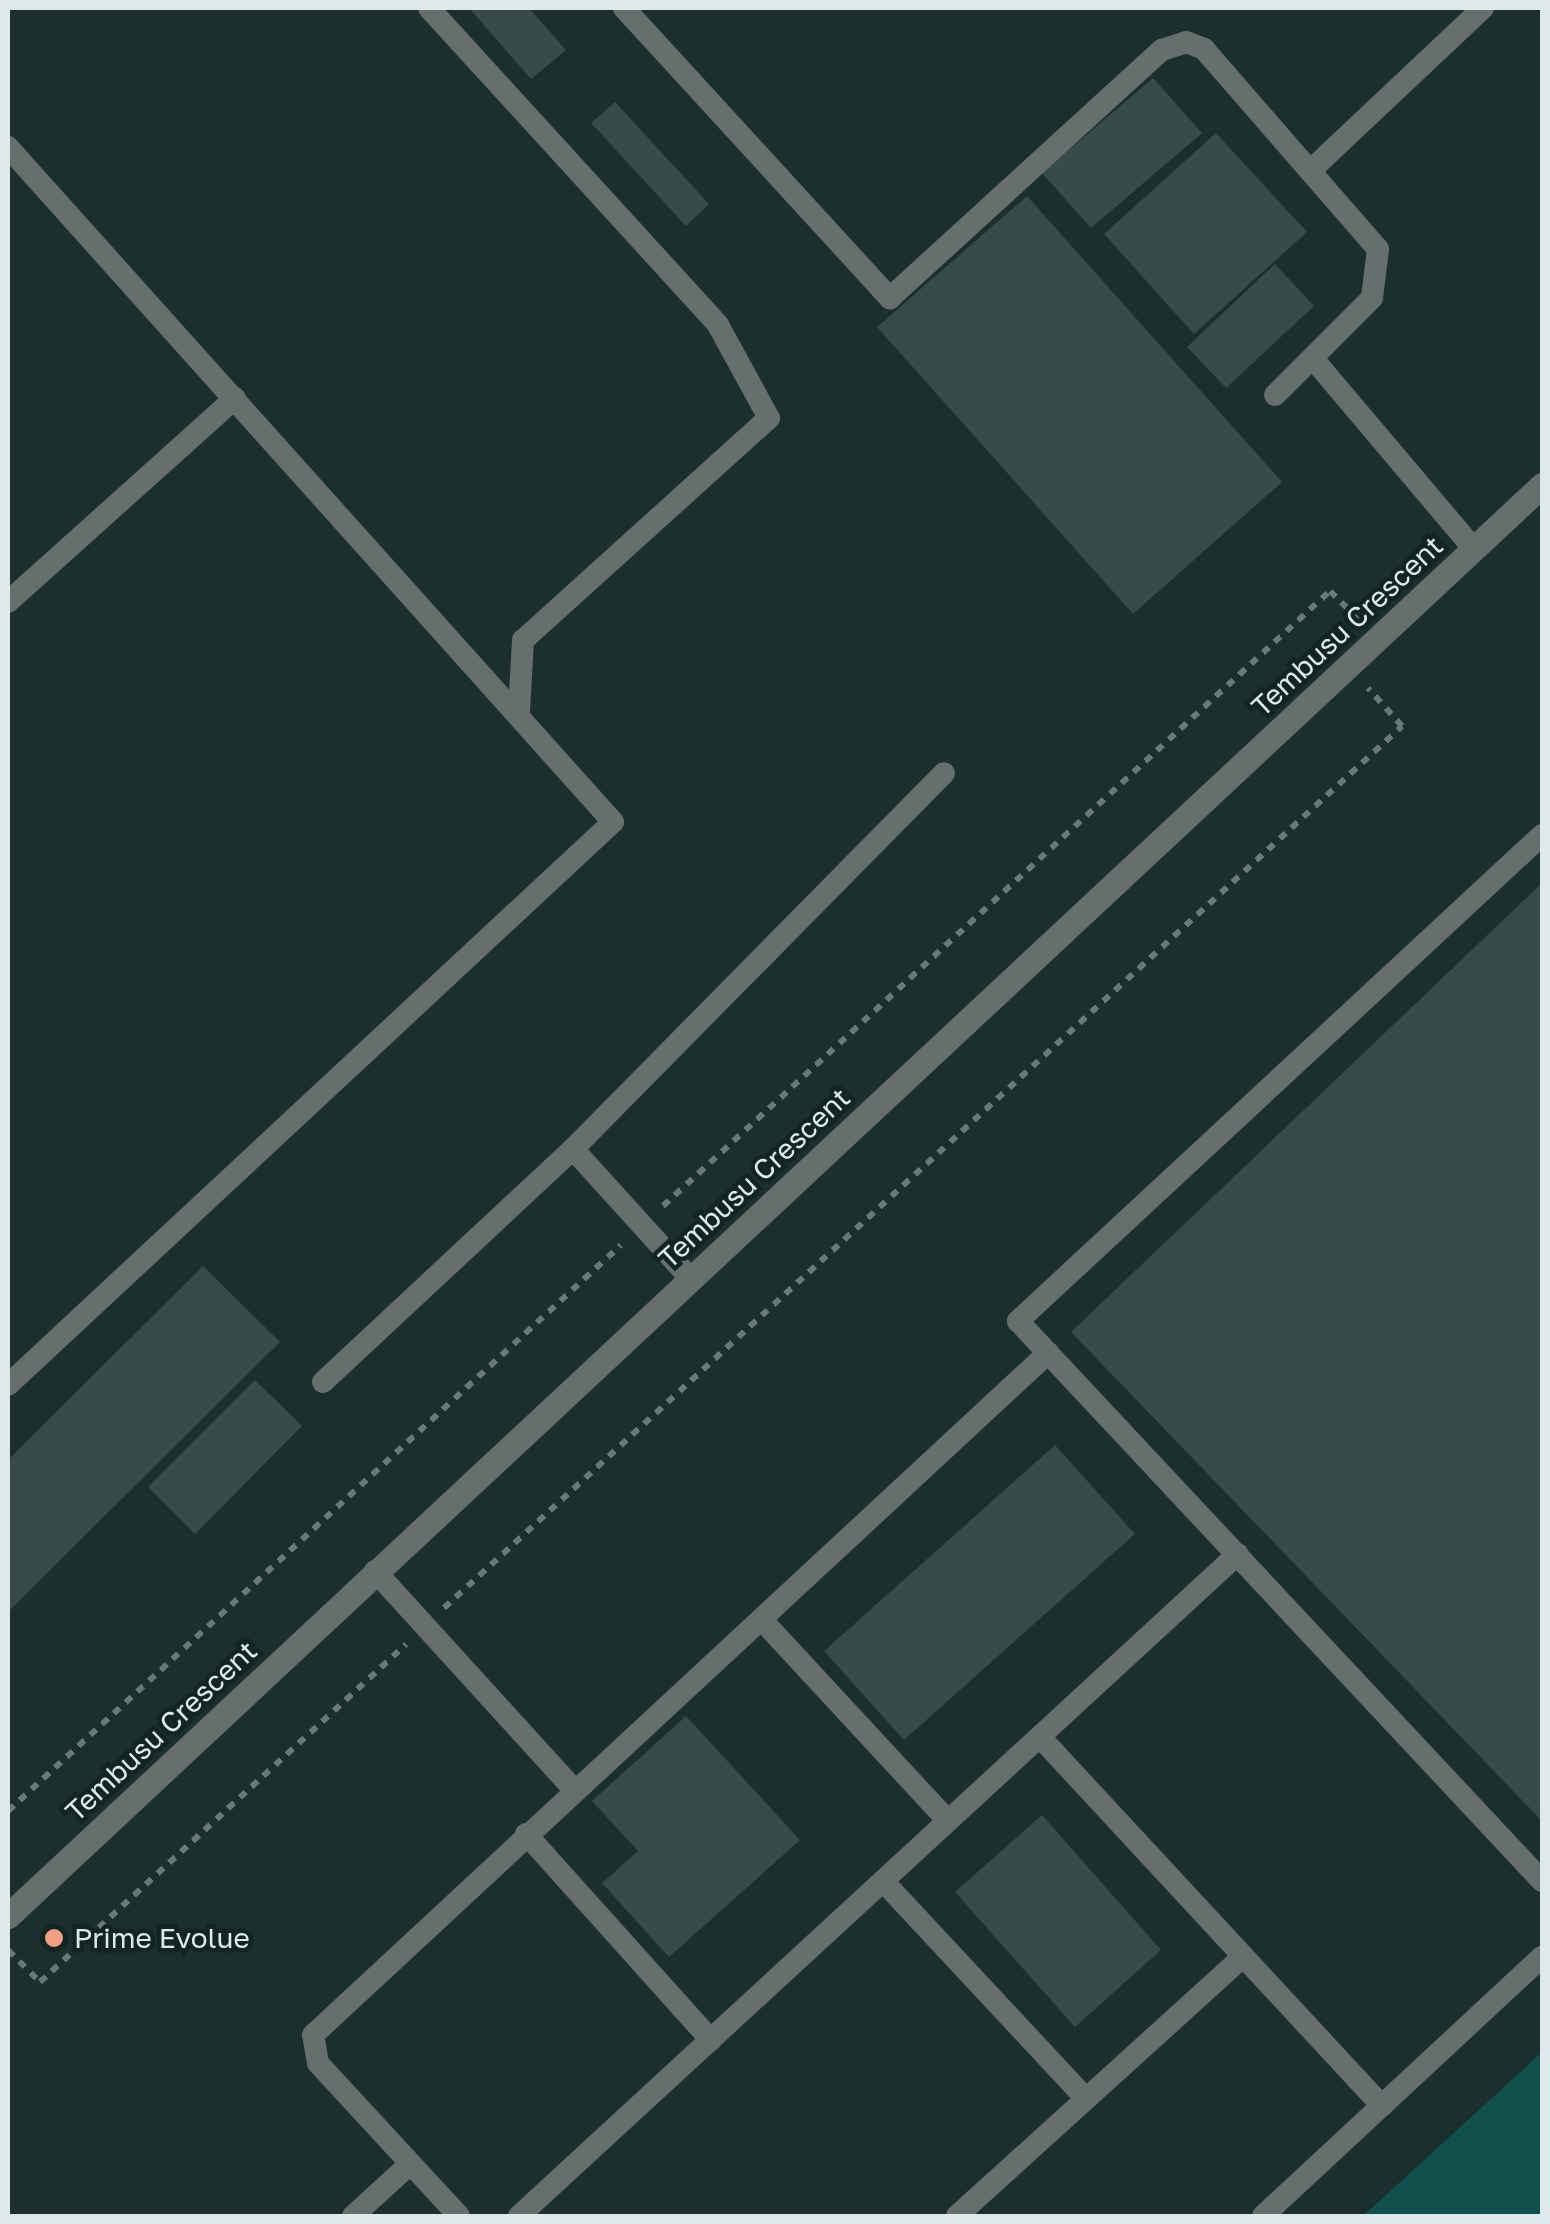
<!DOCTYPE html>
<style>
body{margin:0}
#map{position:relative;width:1550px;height:2224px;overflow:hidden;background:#1b2f2d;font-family:"Golos Text",sans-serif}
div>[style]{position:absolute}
.green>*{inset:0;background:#0f504d}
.building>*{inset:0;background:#374b49}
.path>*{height:6px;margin-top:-3px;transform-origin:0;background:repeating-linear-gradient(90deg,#687978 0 8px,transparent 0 16px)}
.service>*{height:22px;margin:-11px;padding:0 11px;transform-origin:11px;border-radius:11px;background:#666f6e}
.tertiary>*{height:25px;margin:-12.5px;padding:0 12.5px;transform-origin:12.5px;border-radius:12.5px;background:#666f6e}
.dots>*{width:28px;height:28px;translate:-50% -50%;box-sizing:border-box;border:5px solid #122523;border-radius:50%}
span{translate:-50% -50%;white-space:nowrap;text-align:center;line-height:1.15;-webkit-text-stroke:9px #122523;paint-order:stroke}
.street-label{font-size:28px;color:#deeae9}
.poi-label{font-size:28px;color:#deeae9}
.left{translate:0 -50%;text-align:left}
.frame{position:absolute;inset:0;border:10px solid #deeae9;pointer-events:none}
</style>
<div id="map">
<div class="green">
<i style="clip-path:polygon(1542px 2052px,1542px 2216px,1363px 2216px)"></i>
</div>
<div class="building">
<i style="clip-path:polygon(469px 8px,529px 8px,566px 50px,531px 79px)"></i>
<i style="clip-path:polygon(1153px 78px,1202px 133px,1091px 228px,1042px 173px)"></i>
<i style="clip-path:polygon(615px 102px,709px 204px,686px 226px,591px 123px)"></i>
<i style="clip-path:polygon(1216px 133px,1307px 232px,1194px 334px,1104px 234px)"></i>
<i style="clip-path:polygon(1027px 196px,1282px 482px,1133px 614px,877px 327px)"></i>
<i style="clip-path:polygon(1275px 264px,1314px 306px,1226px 388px,1187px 347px)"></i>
<i style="clip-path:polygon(1542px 883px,1542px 1821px,1071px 1332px)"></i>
<i style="clip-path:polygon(203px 1266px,280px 1342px,8px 1612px,8px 1460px)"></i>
<i style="clip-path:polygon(255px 1380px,302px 1426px,195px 1534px,148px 1487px)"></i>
<i style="clip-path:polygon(1055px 1445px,1135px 1534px,904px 1740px,824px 1651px)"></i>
<i style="clip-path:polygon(686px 1716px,800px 1840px,669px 1957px,602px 1883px,638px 1851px,592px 1801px)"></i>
<i style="clip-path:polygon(1042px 1815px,1161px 1950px,1075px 2027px,955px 1892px)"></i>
</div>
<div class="path">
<i style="left:663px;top:1206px;width:907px;rotate:-42.68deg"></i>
<i style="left:1330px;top:591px;width:41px;rotate:45deg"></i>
<i style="left:444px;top:1608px;width:1302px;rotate:-42.63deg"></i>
<i style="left:1402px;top:726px;width:51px;rotate:-131.8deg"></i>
<i style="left:8px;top:1811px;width:834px;rotate:-42.72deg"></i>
<i style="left:8px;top:1950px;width:45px;rotate:45deg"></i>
<i style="left:40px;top:1982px;width:498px;rotate:-42.7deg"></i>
</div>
<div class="service">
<i style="left:429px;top:8px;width:429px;rotate:47.6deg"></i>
<i style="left:718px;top:325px;width:106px;rotate:61.3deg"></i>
<i style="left:769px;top:418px;width:331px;rotate:137.9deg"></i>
<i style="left:523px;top:640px;width:71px;rotate:93.2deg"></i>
<i style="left:624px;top:8px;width:394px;rotate:47.5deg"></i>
<i style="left:890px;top:298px;width:368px;rotate:-42.4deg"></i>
<i style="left:1162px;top:50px;width:25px;rotate:-18deg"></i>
<i style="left:1186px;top:42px;width:19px;rotate:21deg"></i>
<i style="left:1204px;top:49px;width:265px;rotate:49deg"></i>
<i style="left:1378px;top:249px;width:49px;rotate:97deg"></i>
<i style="left:1372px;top:298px;width:137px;rotate:135deg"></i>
<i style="left:8px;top:147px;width:906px;rotate:48.13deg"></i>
<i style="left:613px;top:822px;width:826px;rotate:137.06deg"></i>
<i style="left:1310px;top:171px;width:238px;rotate:-43.3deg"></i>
<i style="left:1315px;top:361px;width:246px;rotate:49.8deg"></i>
<i style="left:8px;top:602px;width:305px;rotate:-41.9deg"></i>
<i style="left:1542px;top:835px;width:715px;rotate:137.15deg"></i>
<i style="left:1018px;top:1321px;width:767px;rotate:46.9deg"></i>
<i style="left:573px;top:1149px;width:174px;rotate:47.8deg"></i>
<i style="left:323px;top:1382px;width:342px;rotate:-43deg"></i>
<i style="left:573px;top:1149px;width:528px;rotate:-45.38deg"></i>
<i style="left:375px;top:1571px;width:296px;rotate:47.7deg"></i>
<i style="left:761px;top:1619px;width:275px;rotate:47.2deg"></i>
<i style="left:1040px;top:1737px;width:503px;rotate:47.17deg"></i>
<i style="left:526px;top:1834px;width:277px;rotate:48.1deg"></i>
<i style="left:883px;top:1881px;width:298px;rotate:47deg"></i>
<i style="left:353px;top:2216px;width:77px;rotate:-42.4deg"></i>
<i style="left:459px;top:2216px;width:208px;rotate:-132.7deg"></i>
<i style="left:318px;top:2063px;width:28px;rotate:-100deg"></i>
<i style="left:313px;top:2035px;width:1003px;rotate:-42.86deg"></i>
<i style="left:519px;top:2216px;width:977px;rotate:-42.64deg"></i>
<i style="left:957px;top:2216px;width:386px;rotate:-42.2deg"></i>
<i style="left:1263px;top:2216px;width:381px;rotate:-42.9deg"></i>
</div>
<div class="tertiary">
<i style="left:8px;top:1916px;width:2098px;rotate:-43.01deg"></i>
</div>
<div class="dots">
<i style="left:54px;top:1938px;background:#f39f83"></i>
</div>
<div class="street-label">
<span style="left:1347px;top:626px;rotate:-43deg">Tembusu Crescent</span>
<span style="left:754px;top:1178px;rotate:-43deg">Tembusu Crescent</span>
<span style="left:161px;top:1731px;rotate:-43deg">Tembusu Crescent</span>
</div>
<div class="poi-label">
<span class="left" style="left:74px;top:1938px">Prime Evolue</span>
</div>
<div class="frame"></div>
</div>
